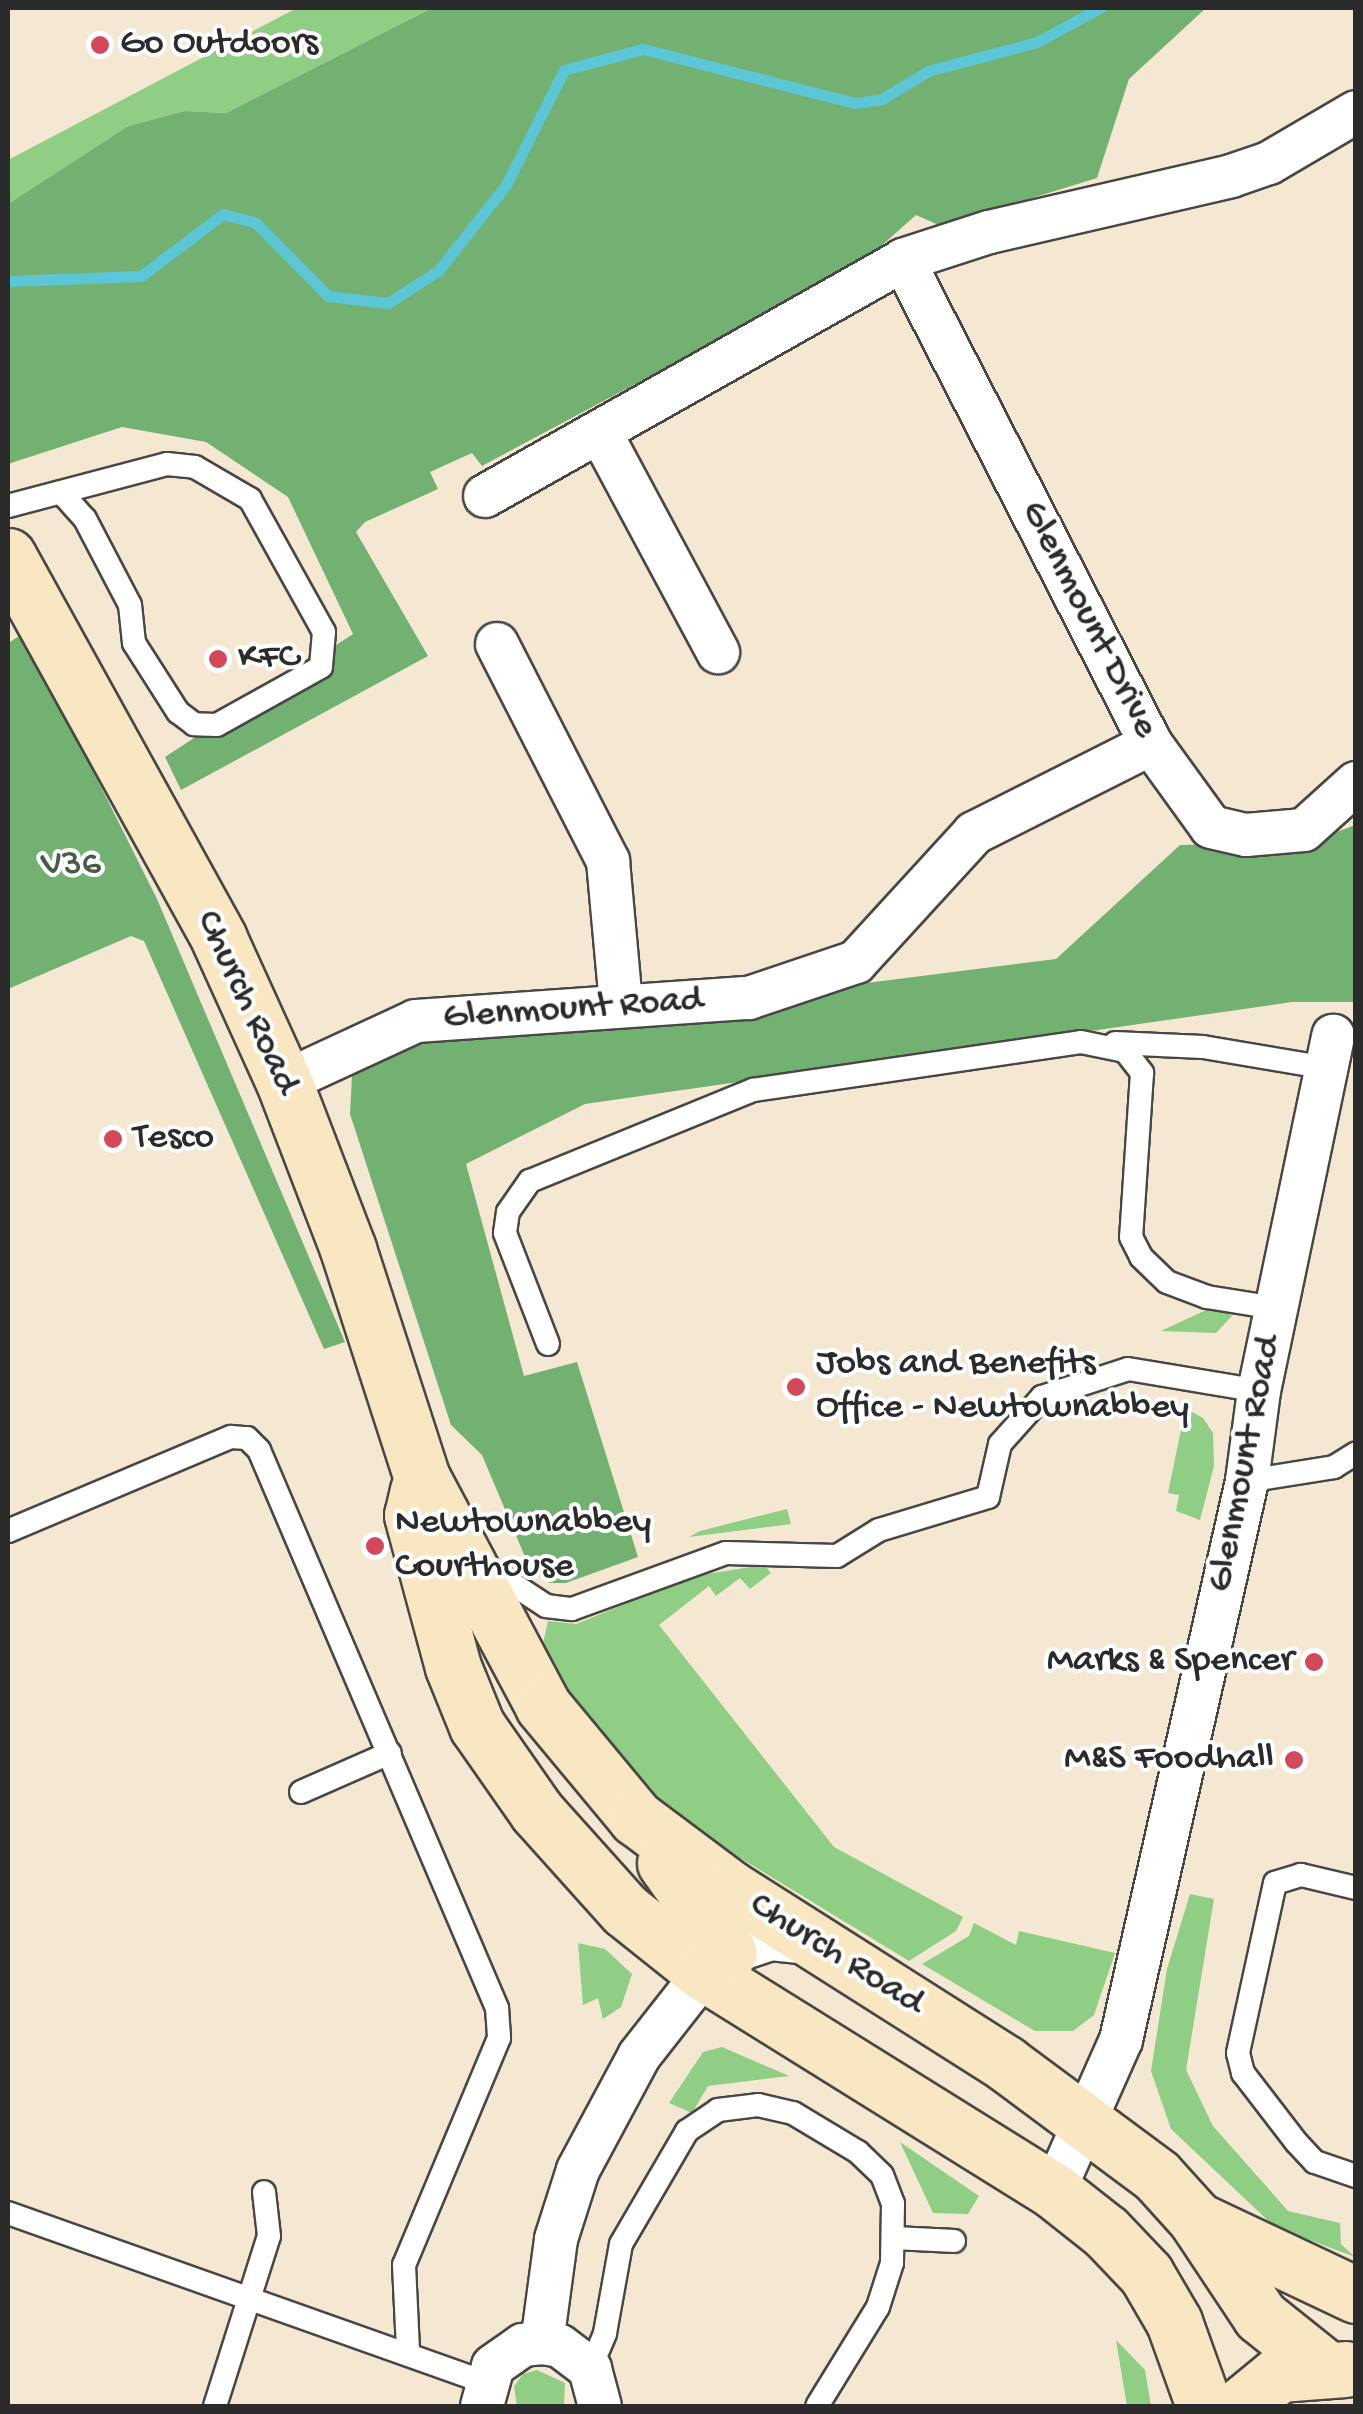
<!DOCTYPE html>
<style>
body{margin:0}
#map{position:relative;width:1363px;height:2414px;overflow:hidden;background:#f5e8d2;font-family:"Gochi Hand",sans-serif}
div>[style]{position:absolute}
.green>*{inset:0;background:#8fce84}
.forest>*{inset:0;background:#73b172}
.stream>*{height:11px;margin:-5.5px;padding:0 5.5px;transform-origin:5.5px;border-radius:5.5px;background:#5cc6d7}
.roads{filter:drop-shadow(2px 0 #494744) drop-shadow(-2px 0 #494744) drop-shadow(0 2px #494744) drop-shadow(0 -2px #494744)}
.lane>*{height:22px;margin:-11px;padding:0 11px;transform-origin:11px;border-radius:11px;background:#fff}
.street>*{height:42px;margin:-21px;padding:0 21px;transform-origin:21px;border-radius:21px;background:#fff}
.secondary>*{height:55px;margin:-27.5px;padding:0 27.5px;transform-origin:27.5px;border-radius:27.5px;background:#f9e7c3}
.dots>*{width:28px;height:28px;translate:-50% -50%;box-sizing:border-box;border:5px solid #fff;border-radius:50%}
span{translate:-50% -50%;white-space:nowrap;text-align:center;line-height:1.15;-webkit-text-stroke:8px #fff;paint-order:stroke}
.poi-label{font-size:38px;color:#2b2b2b}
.left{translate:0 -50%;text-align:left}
.right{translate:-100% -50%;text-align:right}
.street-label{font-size:38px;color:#2b2b2b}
.park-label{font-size:38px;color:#495c46}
.frame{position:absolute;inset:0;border:10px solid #2b2b2b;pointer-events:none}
</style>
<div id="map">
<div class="green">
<i style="clip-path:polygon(297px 8px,432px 8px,226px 113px,185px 111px,128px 126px,8px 204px,8px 160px)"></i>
<i style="clip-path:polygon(1219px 1304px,1232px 1316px,1216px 1333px,1161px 1331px)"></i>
<i style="clip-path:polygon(1121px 1398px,1181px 1406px,1203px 1418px,1213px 1433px,1214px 1466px,1200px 1520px,1176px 1511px,1179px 1495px,1168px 1493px,1183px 1420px,1120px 1405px)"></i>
<i style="clip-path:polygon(787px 1509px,791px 1524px,689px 1537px,700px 1531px)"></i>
<i style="clip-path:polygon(764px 1565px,771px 1573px,750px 1589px,740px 1578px,716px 1596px,709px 1586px,659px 1625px,834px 1847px,963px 1917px,956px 1931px,909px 1961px,668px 1814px,558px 1685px,543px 1643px,548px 1621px,576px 1624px,694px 1576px)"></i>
<i style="clip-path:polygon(1190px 1894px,1214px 1899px,1186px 2070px,1213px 2126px,1288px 2211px,1340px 2223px,1341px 2244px,1355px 2257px,1275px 2227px,1171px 2129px,1151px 2071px,1167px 1969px)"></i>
<i style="clip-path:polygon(974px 1923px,1016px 1945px,1019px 1931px,1115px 1953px,1094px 2015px,1073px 2031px,1035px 2031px,922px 1964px,969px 1936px)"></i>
<i style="clip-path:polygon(578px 1943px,605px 1949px,632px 1974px,621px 2007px,603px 2019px,598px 1998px,583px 2005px)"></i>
<i style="clip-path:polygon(722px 2047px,789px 2076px,708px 2086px,692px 2113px,669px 2103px,703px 2052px)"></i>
<i style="clip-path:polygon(900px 2142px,979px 2196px,968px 2214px,933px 2213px)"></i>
<i style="clip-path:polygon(1116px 2340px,1145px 2370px,1151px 2406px,1127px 2406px)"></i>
<i style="clip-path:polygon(537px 2370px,565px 2383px,564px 2406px,517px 2406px,514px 2386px,523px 2374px)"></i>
</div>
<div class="forest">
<i style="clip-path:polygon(432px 8px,1206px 8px,1129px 79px,1097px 178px,941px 226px,916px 215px,862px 263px,482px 466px,472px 453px,430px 472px,438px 489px,365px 522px,356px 532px,428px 656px,181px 790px,165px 757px,353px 634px,288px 497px,206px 442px,122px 427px,8px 464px,8px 204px,128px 126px,185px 111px,226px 113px)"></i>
<i style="clip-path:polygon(24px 633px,157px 899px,345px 1342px,324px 1349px,144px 941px,131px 936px,8px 989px,8px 643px)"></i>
<i style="clip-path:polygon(1355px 825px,1355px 1002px,1292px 1002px,585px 1104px,466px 1164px,524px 1376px,577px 1362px,638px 1557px,566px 1583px,550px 1583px,531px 1571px,482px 1455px,451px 1425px,350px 1114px,352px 1076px,393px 1043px,1056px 959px,1180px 845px,1311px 842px)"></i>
</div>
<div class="stream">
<i style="left:8px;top:281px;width:133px;rotate:-2.2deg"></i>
<i style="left:141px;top:276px;width:103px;rotate:-37.1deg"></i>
<i style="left:223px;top:214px;width:34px;rotate:15deg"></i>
<i style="left:256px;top:223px;width:103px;rotate:45.4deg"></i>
<i style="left:328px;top:296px;width:60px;rotate:6.7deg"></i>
<i style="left:388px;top:303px;width:59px;rotate:-32.6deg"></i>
<i style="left:438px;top:271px;width:110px;rotate:-51.7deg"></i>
<i style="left:506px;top:185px;width:129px;rotate:-63.2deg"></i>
<i style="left:564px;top:70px;width:82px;rotate:-14.9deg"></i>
<i style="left:643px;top:49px;width:219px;rotate:14.3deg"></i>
<i style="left:855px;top:103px;width:27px;rotate:-8deg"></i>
<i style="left:882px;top:99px;width:54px;rotate:-31.3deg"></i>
<i style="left:928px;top:71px;width:113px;rotate:-14.9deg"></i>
<i style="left:1037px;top:42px;width:72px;rotate:-28.4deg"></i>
</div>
<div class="roads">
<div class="lane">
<i style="left:8px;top:506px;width:164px;rotate:-14.8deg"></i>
<i style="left:167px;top:464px;width:28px;rotate:6deg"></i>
<i style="left:195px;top:467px;width:64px;rotate:30.2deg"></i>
<i style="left:250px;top:499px;width:152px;rotate:60.9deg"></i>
<i style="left:324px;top:632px;width:35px;rotate:95deg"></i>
<i style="left:321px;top:667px;width:119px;rotate:150.9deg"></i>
<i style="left:217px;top:725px;width:23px;rotate:-178deg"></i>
<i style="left:194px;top:724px;width:20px;rotate:-143deg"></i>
<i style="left:178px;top:712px;width:82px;rotate:-122.5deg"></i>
<i style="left:134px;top:643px;width:38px;rotate:-96deg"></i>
<i style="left:130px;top:605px;width:97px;rotate:-117.6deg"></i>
<i style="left:85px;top:519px;width:36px;rotate:-132deg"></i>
<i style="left:1115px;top:1043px;width:88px;rotate:2.6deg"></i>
<i style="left:1203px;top:1047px;width:126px;rotate:9.6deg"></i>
<i style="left:548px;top:1344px;width:119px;rotate:-111.2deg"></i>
<i style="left:505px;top:1233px;width:21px;rotate:-82deg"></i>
<i style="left:508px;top:1212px;width:38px;rotate:-55deg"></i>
<i style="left:530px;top:1181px;width:241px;rotate:-22.2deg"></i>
<i style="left:753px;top:1090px;width:331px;rotate:-8.3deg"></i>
<i style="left:1081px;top:1042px;width:45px;rotate:11.6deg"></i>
<i style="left:1125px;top:1051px;width:28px;rotate:52deg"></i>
<i style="left:1142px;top:1073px;width:164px;rotate:93.8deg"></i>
<i style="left:1131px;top:1237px;width:22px;rotate:63deg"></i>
<i style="left:1141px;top:1257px;width:36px;rotate:44deg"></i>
<i style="left:1167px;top:1282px;width:43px;rotate:20.6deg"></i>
<i style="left:1207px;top:1297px;width:70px;rotate:9.1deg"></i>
<i style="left:1247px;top:1481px;width:88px;rotate:-9.1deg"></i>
<i style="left:1334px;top:1467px;width:26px;rotate:-32deg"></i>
<i style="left:8px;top:1531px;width:242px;rotate:-22.9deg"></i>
<i style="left:231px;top:1437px;width:16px;rotate:4deg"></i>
<i style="left:247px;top:1438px;width:17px;rotate:45deg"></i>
<i style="left:259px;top:1450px;width:607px;rotate:66.9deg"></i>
<i style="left:497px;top:2008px;width:30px;rotate:86deg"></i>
<i style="left:499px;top:2038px;width:246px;rotate:112.7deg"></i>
<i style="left:404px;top:2265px;width:85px;rotate:87.3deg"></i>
<i style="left:488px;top:1568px;width:69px;rotate:33.2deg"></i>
<i style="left:546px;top:1606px;width:26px;rotate:7deg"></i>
<i style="left:572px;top:1609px;width:164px;rotate:-20deg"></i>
<i style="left:726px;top:1553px;width:111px;rotate:1.5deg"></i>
<i style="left:837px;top:1556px;width:49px;rotate:-31.8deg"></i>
<i style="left:879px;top:1530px;width:114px;rotate:-16.8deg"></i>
<i style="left:988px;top:1497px;width:54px;rotate:-77.2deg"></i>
<i style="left:1000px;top:1444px;width:63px;rotate:-48.2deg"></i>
<i style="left:1042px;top:1397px;width:90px;rotate:-18deg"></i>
<i style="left:1128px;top:1369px;width:133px;rotate:9.5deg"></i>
<i style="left:301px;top:1792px;width:97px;rotate:-23.7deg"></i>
<i style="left:1356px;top:1888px;width:57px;rotate:-166.7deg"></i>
<i style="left:1301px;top:1875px;width:27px;rotate:163deg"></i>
<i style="left:1275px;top:1883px;width:174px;rotate:102.3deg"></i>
<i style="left:1238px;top:2053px;width:21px;rotate:76deg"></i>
<i style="left:1243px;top:2073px;width:88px;rotate:52.4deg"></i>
<i style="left:1297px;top:2143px;width:26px;rotate:47deg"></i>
<i style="left:1315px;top:2162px;width:43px;rotate:18.9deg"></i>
<i style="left:8px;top:2213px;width:505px;rotate:19.55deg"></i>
<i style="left:895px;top:2238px;width:59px;rotate:2.9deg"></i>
<i style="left:590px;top:2369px;width:39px;rotate:-67deg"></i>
<i style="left:605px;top:2333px;width:90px;rotate:-79.8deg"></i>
<i style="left:621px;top:2244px;width:131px;rotate:-59.7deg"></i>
<i style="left:687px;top:2131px;width:37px;rotate:-34deg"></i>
<i style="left:718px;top:2110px;width:40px;rotate:-7.1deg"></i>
<i style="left:758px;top:2105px;width:36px;rotate:13deg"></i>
<i style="left:793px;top:2113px;width:76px;rotate:31deg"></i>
<i style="left:858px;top:2152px;width:33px;rotate:44deg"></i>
<i style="left:882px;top:2175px;width:31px;rotate:69deg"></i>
<i style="left:893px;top:2204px;width:59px;rotate:91deg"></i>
<i style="left:892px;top:2263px;width:46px;rotate:107.7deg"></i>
<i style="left:878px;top:2307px;width:116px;rotate:121.6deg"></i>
<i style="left:215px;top:2406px;width:178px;rotate:-72.4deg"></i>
<i style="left:269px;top:2236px;width:44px;rotate:-96.5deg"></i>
</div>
<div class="street">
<i style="left:1356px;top:112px;width:101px;rotate:149.6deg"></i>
<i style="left:1269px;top:163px;width:39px;rotate:161deg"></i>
<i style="left:1232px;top:176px;width:249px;rotate:167deg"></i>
<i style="left:989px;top:232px;width:90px;rotate:162deg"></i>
<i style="left:903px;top:260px;width:544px;rotate:62.87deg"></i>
<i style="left:1151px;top:744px;width:102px;rotate:54.1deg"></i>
<i style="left:1211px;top:827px;width:36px;rotate:13deg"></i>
<i style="left:1246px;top:835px;width:58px;rotate:-4.9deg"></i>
<i style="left:1304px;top:830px;width:70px;rotate:-42.1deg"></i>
<i style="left:600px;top:432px;width:250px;rotate:61.8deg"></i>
<i style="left:485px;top:496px;width:480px;rotate:-29.4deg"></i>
<i style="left:497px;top:644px;width:244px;rotate:62.9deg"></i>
<i style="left:608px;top:861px;width:145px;rotate:84.8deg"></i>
<i style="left:284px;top:1082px;width:145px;rotate:-24.8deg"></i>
<i style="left:416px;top:1021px;width:334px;rotate:-4deg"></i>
<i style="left:749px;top:998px;width:113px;rotate:-18.6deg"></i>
<i style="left:856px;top:962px;width:175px;rotate:-47.5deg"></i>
<i style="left:974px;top:833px;width:198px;rotate:-26.7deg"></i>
<i style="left:1054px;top:2191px;width:165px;rotate:-66.1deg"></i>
<i style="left:1121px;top:2040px;width:573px;rotate:-77.3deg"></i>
<i style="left:1247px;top:1481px;width:91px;rotate:-82.4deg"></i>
<i style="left:1259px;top:1391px;width:363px;rotate:-78.2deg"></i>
<i style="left:542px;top:2343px;width:105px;rotate:-82.3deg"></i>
<i style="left:556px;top:2239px;width:72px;rotate:-72.3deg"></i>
<i style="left:578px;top:2170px;width:129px;rotate:-61.8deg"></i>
<i style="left:639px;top:2056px;width:105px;rotate:-51.9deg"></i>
<i style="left:704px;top:1973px;width:32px;rotate:-39deg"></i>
<i style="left:729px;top:1953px;width:44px;rotate:-18.4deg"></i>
<i style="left:771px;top:1939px;width:46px;rotate:6.2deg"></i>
<i style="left:482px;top:2406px;width:41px;rotate:-74.6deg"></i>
<i style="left:493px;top:2366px;width:37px;rotate:-35deg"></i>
<i style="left:523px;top:2345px;width:19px;rotate:-6deg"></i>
<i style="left:542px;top:2343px;width:18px;rotate:9deg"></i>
<i style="left:560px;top:2346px;width:38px;rotate:37deg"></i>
<i style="left:590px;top:2369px;width:38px;rotate:75deg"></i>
</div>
<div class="secondary">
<i style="left:8px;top:556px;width:437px;rotate:61.1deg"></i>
<i style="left:219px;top:939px;width:157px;rotate:65.6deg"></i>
<i style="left:284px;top:1082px;width:179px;rotate:69deg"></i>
<i style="left:348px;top:1249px;width:241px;rotate:72.1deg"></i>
<i style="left:422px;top:1478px;width:258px;rotate:62deg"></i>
<i style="left:543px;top:1706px;width:146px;rotate:50.3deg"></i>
<i style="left:636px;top:1818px;width:119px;rotate:36.8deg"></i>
<i style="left:731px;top:1889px;width:325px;rotate:32.4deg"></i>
<i style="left:1005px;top:2063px;width:189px;rotate:36.6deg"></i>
<i style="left:1157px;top:2176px;width:57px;rotate:47.9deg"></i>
<i style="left:1195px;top:2218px;width:118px;rotate:56.4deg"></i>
<i style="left:1260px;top:2316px;width:82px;rotate:38.6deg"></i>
<i style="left:418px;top:1490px;width:26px;rotate:103deg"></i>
<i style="left:412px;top:1515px;width:157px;rotate:74.9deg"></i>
<i style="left:453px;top:1667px;width:64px;rotate:67.9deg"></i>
<i style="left:477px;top:1726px;width:105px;rotate:55.1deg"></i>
<i style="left:537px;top:1812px;width:132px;rotate:48.1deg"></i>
<i style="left:625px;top:1910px;width:101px;rotate:38.6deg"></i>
<i style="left:704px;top:1973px;width:412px;rotate:31.9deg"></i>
<i style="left:1054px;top:2191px;width:66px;rotate:38.3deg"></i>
<i style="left:1106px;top:2232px;width:58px;rotate:46.4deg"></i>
<i style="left:1146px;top:2274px;width:56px;rotate:59.7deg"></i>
<i style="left:1174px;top:2322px;width:89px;rotate:70.3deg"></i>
<i style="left:665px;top:1863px;width:110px;rotate:54.6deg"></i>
<i style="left:1197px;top:2220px;width:176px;rotate:25.3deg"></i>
<i style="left:1240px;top:2406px;width:50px;rotate:-39.4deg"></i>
<i style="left:1279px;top:2374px;width:66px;rotate:-4.3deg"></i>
</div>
</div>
<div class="dots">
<i style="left:100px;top:45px;background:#d1495b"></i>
<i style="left:218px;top:659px;background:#d1495b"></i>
<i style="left:113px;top:1139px;background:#d1495b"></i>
<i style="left:796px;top:1387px;background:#d1495b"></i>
<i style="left:375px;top:1546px;background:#d1495b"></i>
<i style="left:1314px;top:1662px;background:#d1495b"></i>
<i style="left:1294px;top:1760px;background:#d1495b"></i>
</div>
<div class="poi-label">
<span class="left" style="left:120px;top:45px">Go Outdoors</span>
<span class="left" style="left:238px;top:659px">KFC</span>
<span class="left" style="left:133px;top:1139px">Tesco</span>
<span class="left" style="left:816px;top:1387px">Jobs and Benefits<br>Office - Newtownabbey</span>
<span class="left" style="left:395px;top:1546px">Newtownabbey<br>Courthouse</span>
<span class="right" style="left:1294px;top:1662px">Marks &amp; Spencer</span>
<span class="right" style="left:1274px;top:1760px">M&amp;S Foodhall</span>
</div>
<div class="street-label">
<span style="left:1088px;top:620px;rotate:63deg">Glenmount Drive</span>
<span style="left:246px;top:1003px;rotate:65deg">Church Road</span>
<span style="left:573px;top:1010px;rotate:-4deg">Glenmount Road</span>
<span style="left:1246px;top:1464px;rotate:-79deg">Glenmount Road</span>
<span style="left:836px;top:1955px;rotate:32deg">Church Road</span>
</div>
<div class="park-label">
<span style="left:71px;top:866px">V36</span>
</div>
<div class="frame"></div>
</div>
